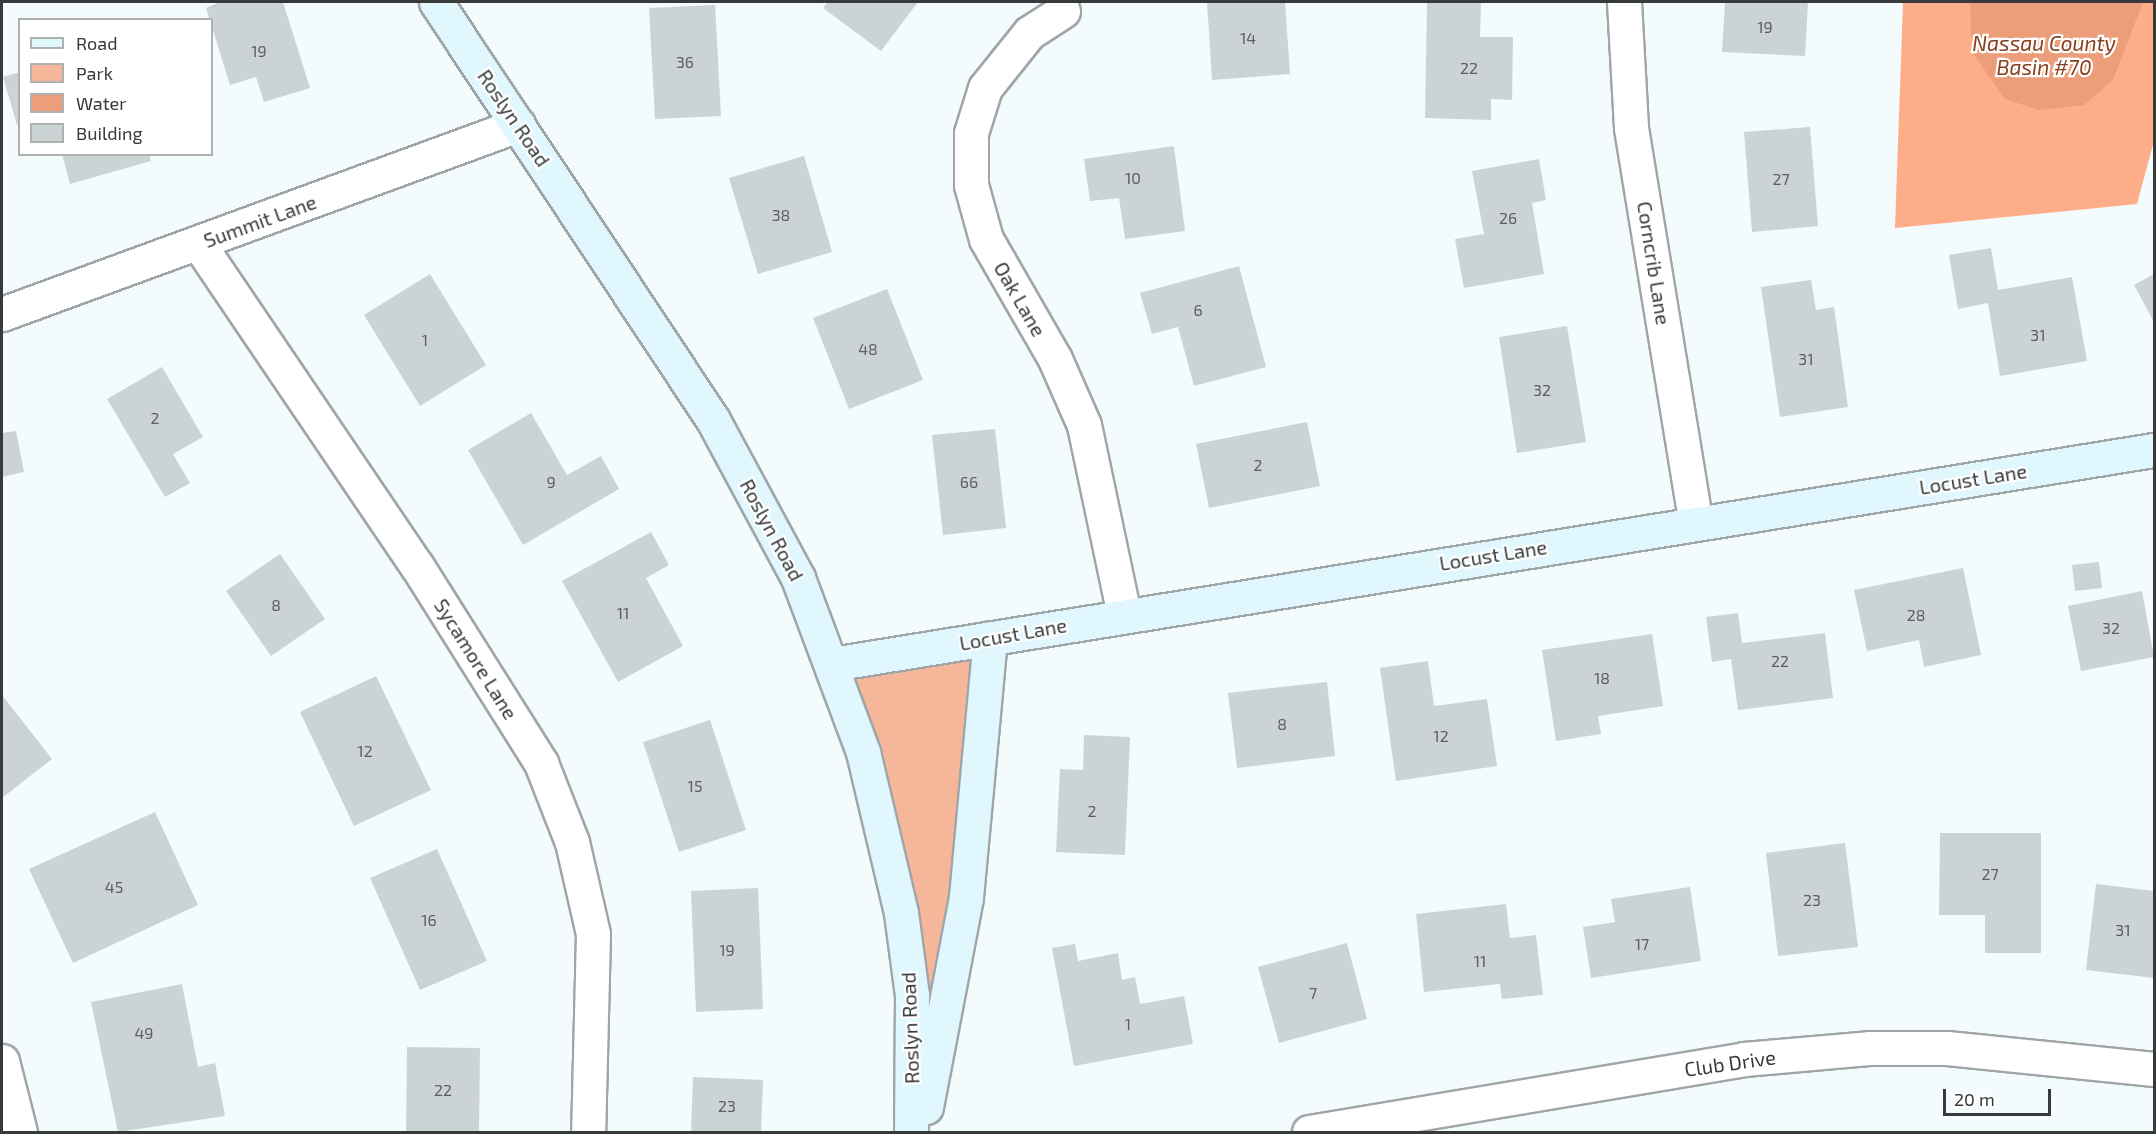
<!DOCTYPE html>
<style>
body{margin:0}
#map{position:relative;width:2156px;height:1134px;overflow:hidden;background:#f4fbfd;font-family:"Exo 2",sans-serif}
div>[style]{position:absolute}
.green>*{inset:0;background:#f6b699}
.forest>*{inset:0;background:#fead89}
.water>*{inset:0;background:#ec9d79}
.building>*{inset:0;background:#ccd3d5}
.roads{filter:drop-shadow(2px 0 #a0a6a8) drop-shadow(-2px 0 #a0a6a8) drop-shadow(0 2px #a0a6a8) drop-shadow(0 -2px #a0a6a8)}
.street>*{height:33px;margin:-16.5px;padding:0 16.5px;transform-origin:16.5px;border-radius:16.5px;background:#fff}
.secondary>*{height:33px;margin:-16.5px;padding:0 16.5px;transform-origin:16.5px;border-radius:16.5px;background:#e0f7fe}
span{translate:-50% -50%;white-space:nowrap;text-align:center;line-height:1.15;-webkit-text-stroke:4.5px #fff;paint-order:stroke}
.number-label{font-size:16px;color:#5c6061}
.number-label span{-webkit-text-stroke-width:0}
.street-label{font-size:20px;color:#37393a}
.water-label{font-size:21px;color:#88401c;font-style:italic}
.frame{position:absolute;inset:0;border:3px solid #37393a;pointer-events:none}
.legend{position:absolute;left:18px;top:18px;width:195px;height:138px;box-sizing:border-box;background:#fff;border:2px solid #afb0b0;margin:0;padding:8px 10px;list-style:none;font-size:18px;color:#37393a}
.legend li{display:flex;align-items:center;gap:12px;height:30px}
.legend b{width:30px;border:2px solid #afb0b0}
.scale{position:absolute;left:1943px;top:1089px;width:108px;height:27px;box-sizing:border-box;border:3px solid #37393a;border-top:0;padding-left:8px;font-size:18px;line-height:21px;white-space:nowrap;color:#37393a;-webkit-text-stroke:4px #fff;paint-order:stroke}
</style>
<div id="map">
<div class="green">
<i style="clip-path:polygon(990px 638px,920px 1132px,912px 995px,832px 664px)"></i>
</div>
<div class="forest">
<i style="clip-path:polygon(1903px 2px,2154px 2px,2154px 141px,2137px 204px,1895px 228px)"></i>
</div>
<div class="water">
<i style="clip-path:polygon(1970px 2px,2143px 2px,2113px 80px,2084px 105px,2039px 110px,2005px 99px,1972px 52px)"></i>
</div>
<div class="building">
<i style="clip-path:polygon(220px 2px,283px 2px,310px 88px,264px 102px,256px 77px,230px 85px,206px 8px)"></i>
<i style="clip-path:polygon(828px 2px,918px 2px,881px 51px,823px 8px)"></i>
<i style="clip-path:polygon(1207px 2px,1285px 2px,1290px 74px,1212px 80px)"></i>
<i style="clip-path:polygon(1427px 2px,1481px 2px,1480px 37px,1513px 37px,1512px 100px,1491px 99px,1491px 120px,1425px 118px)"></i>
<i style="clip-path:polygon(1725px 2px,1808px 2px,1805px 56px,1722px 52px)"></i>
<i style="clip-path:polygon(715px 5px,721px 116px,655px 119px,649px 8px)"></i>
<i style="clip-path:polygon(20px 72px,20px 125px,17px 125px,3px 77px)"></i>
<i style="clip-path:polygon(1810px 127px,1818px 226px,1752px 232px,1744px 132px)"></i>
<i style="clip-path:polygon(1174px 146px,1185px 231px,1125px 239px,1119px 198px,1090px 201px,1084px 159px)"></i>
<i style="clip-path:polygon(62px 154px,149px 154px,151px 161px,70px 184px)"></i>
<i style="clip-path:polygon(804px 156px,832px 252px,758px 274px,729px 178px)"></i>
<i style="clip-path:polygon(1539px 159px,1546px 200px,1532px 203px,1544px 274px,1464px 288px,1455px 239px,1484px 234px,1472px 171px)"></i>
<i style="clip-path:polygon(1991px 248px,1998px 290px,2072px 277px,2087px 361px,2000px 376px,1988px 303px,1958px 309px,1949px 255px)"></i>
<i style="clip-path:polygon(1239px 266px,1266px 367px,1194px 386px,1178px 327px,1152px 334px,1140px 293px)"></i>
<i style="clip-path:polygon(430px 274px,486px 365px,420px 406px,364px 315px)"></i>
<i style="clip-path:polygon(2154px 274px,2154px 322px,2134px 285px)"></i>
<i style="clip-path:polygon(1811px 280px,1816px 310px,1834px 307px,1848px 407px,1780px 417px,1761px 287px)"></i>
<i style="clip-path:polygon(887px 289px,923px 380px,849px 409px,813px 318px)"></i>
<i style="clip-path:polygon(1567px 326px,1586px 442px,1517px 453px,1499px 337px)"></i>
<i style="clip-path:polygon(162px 367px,203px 437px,173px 454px,190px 483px,165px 497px,107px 399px)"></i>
<i style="clip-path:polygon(531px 413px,567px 475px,601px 456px,619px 489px,523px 545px,468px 450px)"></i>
<i style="clip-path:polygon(1307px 422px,1320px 486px,1209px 508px,1196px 444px)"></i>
<i style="clip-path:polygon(995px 429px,1006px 528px,943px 535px,932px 435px)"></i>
<i style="clip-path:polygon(16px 431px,24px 472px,2px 477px,2px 433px)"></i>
<i style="clip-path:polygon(651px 532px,669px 565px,646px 578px,683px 646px,618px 682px,562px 581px)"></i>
<i style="clip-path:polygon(280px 554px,325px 619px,271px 656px,226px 591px)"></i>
<i style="clip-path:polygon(2099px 562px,2102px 588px,2075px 591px,2072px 565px)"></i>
<i style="clip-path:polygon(1963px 568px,1981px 655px,1924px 667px,1919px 640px,1867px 651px,1854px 590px)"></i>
<i style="clip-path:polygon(2142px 591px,2154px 657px,2081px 671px,2068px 606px)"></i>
<i style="clip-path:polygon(1738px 613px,1742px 643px,1825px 633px,1833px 698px,1738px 710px,1731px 659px,1712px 662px,1706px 617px)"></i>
<i style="clip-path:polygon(1652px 634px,1663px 706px,1598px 716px,1601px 734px,1556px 741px,1542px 650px)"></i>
<i style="clip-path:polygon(1428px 661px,1434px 706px,1487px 699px,1497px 766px,1396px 781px,1380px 668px)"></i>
<i style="clip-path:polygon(376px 676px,431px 790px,354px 826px,300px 712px)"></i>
<i style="clip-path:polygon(1327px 682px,1335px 756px,1237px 768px,1228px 693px)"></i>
<i style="clip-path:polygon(2px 695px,52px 759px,2px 798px)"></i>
<i style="clip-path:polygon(710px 720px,746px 830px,679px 852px,643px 742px)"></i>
<i style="clip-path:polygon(1084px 735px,1130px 737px,1125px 855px,1056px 852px,1060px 769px,1083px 770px)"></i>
<i style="clip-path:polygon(155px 812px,198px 905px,73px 963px,29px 869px)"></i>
<i style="clip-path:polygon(1940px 833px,2041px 833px,2041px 953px,1985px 953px,1985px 915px,1939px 915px)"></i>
<i style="clip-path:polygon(1845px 843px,1858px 947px,1778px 956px,1766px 853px)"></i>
<i style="clip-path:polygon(437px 849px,487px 961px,420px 990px,370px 878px)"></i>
<i style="clip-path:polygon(2096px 884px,2154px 891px,2154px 978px,2086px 970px)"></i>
<i style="clip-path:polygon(1690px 887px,1701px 961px,1591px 978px,1583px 927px,1615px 922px,1611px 899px)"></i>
<i style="clip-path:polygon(758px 888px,763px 1009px,696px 1012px,691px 891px)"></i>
<i style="clip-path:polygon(1506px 904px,1510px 938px,1536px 935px,1543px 995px,1502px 999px,1500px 984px,1424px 992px,1416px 914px)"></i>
<i style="clip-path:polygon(1347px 943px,1367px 1019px,1279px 1043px,1258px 967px)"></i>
<i style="clip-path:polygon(1075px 944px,1078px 961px,1118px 953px,1122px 980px,1135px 977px,1140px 1004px,1184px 996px,1193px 1044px,1074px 1066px,1052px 948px)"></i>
<i style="clip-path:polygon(182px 984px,198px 1067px,215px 1063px,225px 1116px,118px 1132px,91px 1002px)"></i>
<i style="clip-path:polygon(407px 1047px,480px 1048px,479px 1132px,406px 1132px)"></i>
<i style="clip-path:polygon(693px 1077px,763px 1080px,761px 1132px,691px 1132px)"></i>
</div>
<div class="roads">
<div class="street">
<i style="left:1624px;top:2px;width:126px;rotate:86.8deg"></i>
<i style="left:1631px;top:128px;width:400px;rotate:80.7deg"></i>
<i style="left:1063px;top:11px;width:40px;rotate:147.1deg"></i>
<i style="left:1029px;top:33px;width:70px;rotate:128.7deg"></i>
<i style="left:985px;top:88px;width:47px;rotate:107.3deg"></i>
<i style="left:971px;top:133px;width:52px;rotate:90deg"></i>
<i style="left:971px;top:185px;width:56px;rotate:74.5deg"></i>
<i style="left:986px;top:239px;width:138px;rotate:60.1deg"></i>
<i style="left:1055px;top:359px;width:72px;rotate:66.3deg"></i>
<i style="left:1084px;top:425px;width:194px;rotate:78.1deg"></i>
<i style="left:198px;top:243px;width:390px;rotate:55.9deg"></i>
<i style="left:417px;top:566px;width:233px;rotate:57.8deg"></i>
<i style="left:541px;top:763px;width:85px;rotate:68.6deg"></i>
<i style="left:572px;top:842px;width:94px;rotate:77.1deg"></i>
<i style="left:593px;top:934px;width:198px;rotate:91.4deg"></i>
<i style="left:2px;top:314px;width:550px;rotate:-20.12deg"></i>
<i style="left:2px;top:1061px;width:73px;rotate:75.8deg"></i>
<i style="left:1309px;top:1132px;width:441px;rotate:-9.5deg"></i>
<i style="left:1744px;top:1059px;width:125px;rotate:-5deg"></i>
<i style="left:1869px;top:1048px;width:78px"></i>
<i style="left:1947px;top:1048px;width:208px;rotate:5.8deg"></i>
</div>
<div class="secondary">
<i style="left:436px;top:2px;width:501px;rotate:56.47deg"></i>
<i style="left:713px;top:420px;width:179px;rotate:61.7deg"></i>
<i style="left:798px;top:578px;width:186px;rotate:69.5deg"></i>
<i style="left:863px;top:752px;width:165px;rotate:76.7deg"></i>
<i style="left:901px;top:913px;width:83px;rotate:82.4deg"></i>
<i style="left:912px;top:995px;width:137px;rotate:90.4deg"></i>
<i style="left:832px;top:664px;width:1339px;rotate:-9.2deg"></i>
<i style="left:926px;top:1107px;width:214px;rotate:-79.2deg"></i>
<i style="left:966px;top:897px;width:260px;rotate:-84.7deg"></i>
</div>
</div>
<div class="number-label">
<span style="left:1765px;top:27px">19</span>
<span style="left:1248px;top:38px">14</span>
<span style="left:259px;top:51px">19</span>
<span style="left:685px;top:62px">36</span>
<span style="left:1469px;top:68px">22</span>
<span style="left:1133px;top:178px">10</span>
<span style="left:1781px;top:179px">27</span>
<span style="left:781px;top:215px">38</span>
<span style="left:1508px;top:218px">26</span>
<span style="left:1198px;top:310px">6</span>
<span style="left:2038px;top:335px">31</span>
<span style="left:425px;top:340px">1</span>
<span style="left:868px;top:349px">48</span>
<span style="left:1806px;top:359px">31</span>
<span style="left:1542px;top:390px">32</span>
<span style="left:155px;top:418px">2</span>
<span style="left:1258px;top:465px">2</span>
<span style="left:551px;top:482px">9</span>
<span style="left:969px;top:482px">66</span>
<span style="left:276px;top:605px">8</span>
<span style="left:623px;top:613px">11</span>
<span style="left:1916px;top:615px">28</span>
<span style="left:2111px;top:628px">32</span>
<span style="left:1780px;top:661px">22</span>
<span style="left:1602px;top:678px">18</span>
<span style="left:1282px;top:724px">8</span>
<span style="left:1441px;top:736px">12</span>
<span style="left:365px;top:751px">12</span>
<span style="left:695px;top:786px">15</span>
<span style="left:1092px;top:811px">2</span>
<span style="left:1990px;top:874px">27</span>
<span style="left:114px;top:887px">45</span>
<span style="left:1812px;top:900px">23</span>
<span style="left:429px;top:920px">16</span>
<span style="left:2123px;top:930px">31</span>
<span style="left:1642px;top:944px">17</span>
<span style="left:727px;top:950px">19</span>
<span style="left:1480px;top:961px">11</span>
<span style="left:1313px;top:993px">7</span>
<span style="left:1128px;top:1024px">1</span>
<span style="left:144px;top:1033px">49</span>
<span style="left:443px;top:1090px">22</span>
<span style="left:727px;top:1106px">23</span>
</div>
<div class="street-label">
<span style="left:514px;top:118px;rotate:56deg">Roslyn Road</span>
<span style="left:260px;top:221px;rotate:-20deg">Summit Lane</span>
<span style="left:1654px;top:263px;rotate:81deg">Corncrib Lane</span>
<span style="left:1020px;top:299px;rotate:60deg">Oak Lane</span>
<span style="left:1973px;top:479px;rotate:-9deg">Locust Lane</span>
<span style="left:772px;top:530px;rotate:62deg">Roslyn Road</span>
<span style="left:1493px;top:555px;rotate:-9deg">Locust Lane</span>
<span style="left:1013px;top:634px;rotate:-10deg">Locust Lane</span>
<span style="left:476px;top:659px;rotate:58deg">Sycamore Lane</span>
<span style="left:910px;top:1028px;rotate:-92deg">Roslyn Road</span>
<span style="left:1730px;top:1063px;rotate:-8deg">Club Drive</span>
</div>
<div class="water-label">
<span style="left:2044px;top:55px">Nassau County<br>Basin #70</span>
</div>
<div class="frame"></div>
<ul class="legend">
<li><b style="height:8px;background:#e0f7fe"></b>Road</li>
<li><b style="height:16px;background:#f6b699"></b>Park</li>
<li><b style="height:16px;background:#ec9d79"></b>Water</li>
<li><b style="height:16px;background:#ccd3d5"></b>Building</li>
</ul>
<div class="scale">20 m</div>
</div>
